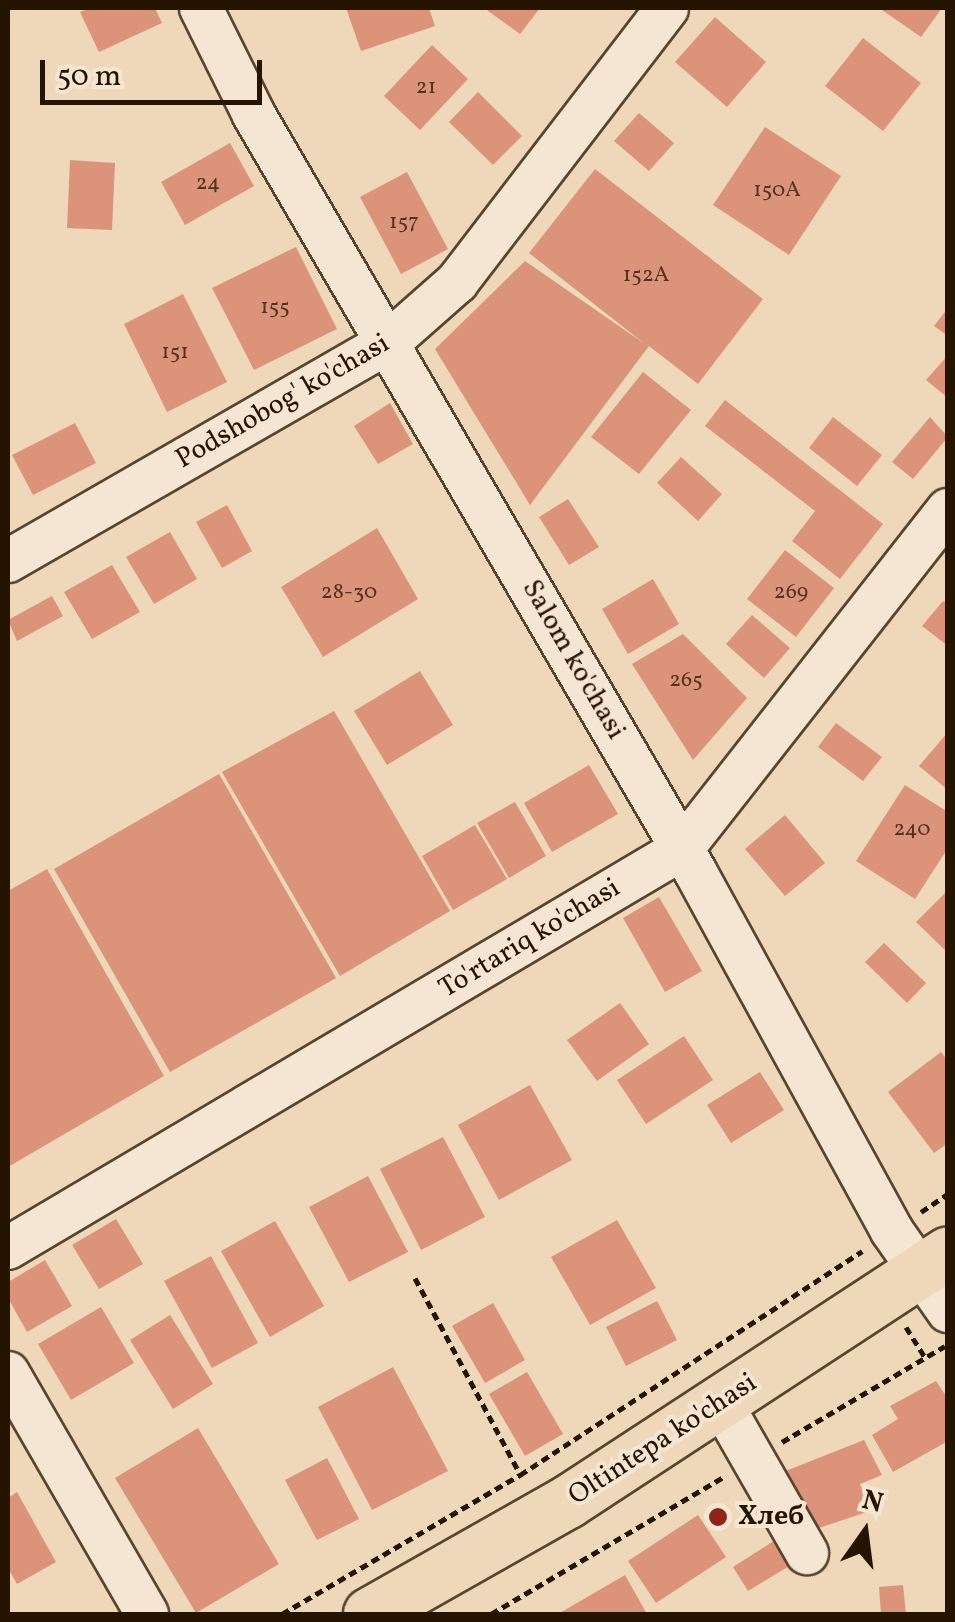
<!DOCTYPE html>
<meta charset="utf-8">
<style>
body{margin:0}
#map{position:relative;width:955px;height:1622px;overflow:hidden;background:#eed8b9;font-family:Vollkorn,serif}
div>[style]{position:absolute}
.building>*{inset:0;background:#db947a}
.path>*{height:5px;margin-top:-2.5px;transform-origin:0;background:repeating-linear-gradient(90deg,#251400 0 8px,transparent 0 13px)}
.roads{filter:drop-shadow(2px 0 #57452e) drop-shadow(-2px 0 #57452e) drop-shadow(0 2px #57452e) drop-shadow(0 -2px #57452e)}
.minor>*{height:42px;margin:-21px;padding:0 21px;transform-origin:21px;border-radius:21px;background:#f4e6d2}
.major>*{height:52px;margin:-26px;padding:0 26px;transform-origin:26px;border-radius:26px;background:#eed8b9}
.dots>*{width:28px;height:28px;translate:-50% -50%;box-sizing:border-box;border:5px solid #f4e6d2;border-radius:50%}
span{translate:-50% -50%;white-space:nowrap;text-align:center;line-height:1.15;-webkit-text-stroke:8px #f4e6d2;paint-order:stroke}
.number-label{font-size:22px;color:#52341e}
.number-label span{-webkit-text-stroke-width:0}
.street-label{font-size:28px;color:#251400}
.poi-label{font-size:28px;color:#251400;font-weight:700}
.left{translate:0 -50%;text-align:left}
.frame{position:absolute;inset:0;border:10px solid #251400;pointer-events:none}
.north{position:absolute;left:815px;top:1482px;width:100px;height:100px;-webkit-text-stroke:8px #f4e6d2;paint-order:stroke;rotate:14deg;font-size:28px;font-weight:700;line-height:40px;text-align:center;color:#251400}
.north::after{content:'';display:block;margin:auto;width:35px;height:45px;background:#251400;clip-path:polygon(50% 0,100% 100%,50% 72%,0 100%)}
.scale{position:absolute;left:40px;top:60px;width:222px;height:45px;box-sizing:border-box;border:5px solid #251400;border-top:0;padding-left:12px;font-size:30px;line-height:35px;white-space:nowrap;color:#251400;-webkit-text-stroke:8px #f4e6d2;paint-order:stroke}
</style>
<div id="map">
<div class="building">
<i style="clip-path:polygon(90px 8px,155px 8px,162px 23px,99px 52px,80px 12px)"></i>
<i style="clip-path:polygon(346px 8px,429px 8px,435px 26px,361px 51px)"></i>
<i style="clip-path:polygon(484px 8px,540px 8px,520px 34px)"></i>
<i style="clip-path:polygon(879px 8px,942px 8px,921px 37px)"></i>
<i style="clip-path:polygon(715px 17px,766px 62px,727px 107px,675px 62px)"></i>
<i style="clip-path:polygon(863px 38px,921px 83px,883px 131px,825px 86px)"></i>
<i style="clip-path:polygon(432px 45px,468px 79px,420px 130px,384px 96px)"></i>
<i style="clip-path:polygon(478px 92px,522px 136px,493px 165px,449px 122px)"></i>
<i style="clip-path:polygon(639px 113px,674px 143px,649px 171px,614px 141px)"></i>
<i style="clip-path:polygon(765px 127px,841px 176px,789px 255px,713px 205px)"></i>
<i style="clip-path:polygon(230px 143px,254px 186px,185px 225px,161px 182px)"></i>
<i style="clip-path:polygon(70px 160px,115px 163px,112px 230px,67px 228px)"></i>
<i style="clip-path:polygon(595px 169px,763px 299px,698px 384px,649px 346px,530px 505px,435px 349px,525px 261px,645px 344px,529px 253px)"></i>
<i style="clip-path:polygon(407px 172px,448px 249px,401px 274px,360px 197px)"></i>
<i style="clip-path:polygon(296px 247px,337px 329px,254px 370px,212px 288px)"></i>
<i style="clip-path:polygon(183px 294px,227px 382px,167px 412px,124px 324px)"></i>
<i style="clip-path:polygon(948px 308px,948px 336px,934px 326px)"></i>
<i style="clip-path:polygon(948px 355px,948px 398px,926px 380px)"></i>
<i style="clip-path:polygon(643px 372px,691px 410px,639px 474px,591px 437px)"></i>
<i style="clip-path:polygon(725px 400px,883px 524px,840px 579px,792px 541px,815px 511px,705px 426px)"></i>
<i style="clip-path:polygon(390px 403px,413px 444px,378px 464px,354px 426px)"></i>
<i style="clip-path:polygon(833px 417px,882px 455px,857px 486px,809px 448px)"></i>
<i style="clip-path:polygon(930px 417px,948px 437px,913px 479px,892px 462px)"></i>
<i style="clip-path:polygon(75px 423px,96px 463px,33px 495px,12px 455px)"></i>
<i style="clip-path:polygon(681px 457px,722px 494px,698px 521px,657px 483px)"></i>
<i style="clip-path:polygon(568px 499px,599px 547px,569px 565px,539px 517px)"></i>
<i style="clip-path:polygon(227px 505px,252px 551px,222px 568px,196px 522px)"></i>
<i style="clip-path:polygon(377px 528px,418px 599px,323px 657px,281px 587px)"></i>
<i style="clip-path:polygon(170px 532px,197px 579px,154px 604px,126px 557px)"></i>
<i style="clip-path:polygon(785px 550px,834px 588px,796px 637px,747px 599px)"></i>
<i style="clip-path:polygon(112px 565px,140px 612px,92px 639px,64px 592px)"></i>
<i style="clip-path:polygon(653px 579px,679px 624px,628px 654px,602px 609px)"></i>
<i style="clip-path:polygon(52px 596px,63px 616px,17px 641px,8px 620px)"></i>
<i style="clip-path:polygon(943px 601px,948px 604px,948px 646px,922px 626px)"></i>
<i style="clip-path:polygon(752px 615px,790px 648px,764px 678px,726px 644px)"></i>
<i style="clip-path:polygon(683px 634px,747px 698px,693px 760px,632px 664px)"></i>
<i style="clip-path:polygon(420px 671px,453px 725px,387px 765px,354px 711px)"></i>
<i style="clip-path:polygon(334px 711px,450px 911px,340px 976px,222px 772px)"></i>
<i style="clip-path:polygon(836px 723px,882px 757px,863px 781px,818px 747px)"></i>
<i style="clip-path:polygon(948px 732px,948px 790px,919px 766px)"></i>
<i style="clip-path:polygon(589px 765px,618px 814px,552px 852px,524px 803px)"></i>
<i style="clip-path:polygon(219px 774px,336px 978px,170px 1072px,54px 869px)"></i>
<i style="clip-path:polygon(905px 785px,948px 812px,948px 848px,915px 899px,856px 861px)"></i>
<i style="clip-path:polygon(515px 802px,546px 856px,509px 878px,477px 823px)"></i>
<i style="clip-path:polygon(785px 815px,825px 863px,785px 896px,745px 849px)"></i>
<i style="clip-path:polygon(475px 825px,507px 879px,453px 910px,422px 856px)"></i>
<i style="clip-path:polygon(47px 869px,164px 1076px,8px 1167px,8px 891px)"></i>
<i style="clip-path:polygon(948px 890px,948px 953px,916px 922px)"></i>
<i style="clip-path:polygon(659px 897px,702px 971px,665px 992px,623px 918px)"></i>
<i style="clip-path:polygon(884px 943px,926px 983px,907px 1003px,865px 962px)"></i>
<i style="clip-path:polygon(620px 1003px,649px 1044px,597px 1081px,567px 1040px)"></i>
<i style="clip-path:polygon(684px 1036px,713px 1080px,646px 1124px,617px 1080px)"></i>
<i style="clip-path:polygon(941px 1052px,948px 1061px,948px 1143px,934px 1153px,888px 1092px)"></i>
<i style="clip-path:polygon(760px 1072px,784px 1110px,731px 1143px,707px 1105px)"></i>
<i style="clip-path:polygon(530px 1085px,572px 1160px,499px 1200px,458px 1125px)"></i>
<i style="clip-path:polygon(443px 1137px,485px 1217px,421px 1250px,380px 1169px)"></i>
<i style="clip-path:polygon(368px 1176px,408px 1252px,349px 1282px,309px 1207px)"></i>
<i style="clip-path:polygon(116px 1219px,143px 1264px,99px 1289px,72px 1245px)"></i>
<i style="clip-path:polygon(617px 1220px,656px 1288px,590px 1325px,551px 1257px)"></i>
<i style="clip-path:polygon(275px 1221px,324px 1306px,270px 1337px,221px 1251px)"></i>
<i style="clip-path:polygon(211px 1256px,258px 1343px,212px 1368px,164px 1281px)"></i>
<i style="clip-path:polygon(45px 1260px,72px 1306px,27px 1332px,8px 1298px,8px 1282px)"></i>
<i style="clip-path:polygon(657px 1301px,677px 1340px,626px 1366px,606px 1327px)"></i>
<i style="clip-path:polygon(493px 1303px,525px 1360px,485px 1383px,452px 1326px)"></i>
<i style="clip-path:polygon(101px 1307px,134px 1363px,71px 1400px,38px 1344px)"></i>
<i style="clip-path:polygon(170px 1315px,213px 1384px,173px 1409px,130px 1340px)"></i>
<i style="clip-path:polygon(393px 1367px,448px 1471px,372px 1510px,318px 1407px)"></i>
<i style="clip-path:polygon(527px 1372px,563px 1434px,525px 1456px,489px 1394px)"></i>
<i style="clip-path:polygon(936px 1381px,948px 1399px,948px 1441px,893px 1472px,872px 1435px,898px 1419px,890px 1406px)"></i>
<i style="clip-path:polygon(198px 1428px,279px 1564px,196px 1613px,115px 1478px)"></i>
<i style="clip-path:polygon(864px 1440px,882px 1475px,860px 1484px,870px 1511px,804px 1533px,783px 1472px)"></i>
<i style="clip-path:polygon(327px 1458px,359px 1519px,317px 1540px,285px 1480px)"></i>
<i style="clip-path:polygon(17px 1492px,56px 1562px,17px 1584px,8px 1568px,8px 1498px)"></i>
<i style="clip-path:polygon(698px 1515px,726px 1557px,656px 1603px,628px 1561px)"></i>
<i style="clip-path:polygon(785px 1534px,801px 1559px,748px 1591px,733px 1567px)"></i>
<i style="clip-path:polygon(625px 1575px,647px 1614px,558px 1614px)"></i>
<i style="clip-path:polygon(903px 1585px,906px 1614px,881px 1614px,879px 1587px)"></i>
</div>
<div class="path">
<i style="left:921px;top:1212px;width:32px;rotate:-34deg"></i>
<i style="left:415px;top:1278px;width:222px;rotate:61.8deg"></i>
<i style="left:906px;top:1327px;width:36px;rotate:58deg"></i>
<i style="left:782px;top:1442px;width:189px;rotate:-30.5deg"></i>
<i style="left:282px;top:1614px;width:276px;rotate:-30.3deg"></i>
<i style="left:520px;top:1475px;width:409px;rotate:-33.2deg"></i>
<i style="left:491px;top:1614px;width:272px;rotate:-30.5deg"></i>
</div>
<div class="roads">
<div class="minor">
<i style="left:201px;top:8px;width:119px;rotate:63.6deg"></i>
<i style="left:254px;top:115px;width:875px;rotate:59.74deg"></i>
<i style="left:695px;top:871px;width:410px;rotate:61.3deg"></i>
<i style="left:892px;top:1231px;width:98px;rotate:55deg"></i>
<i style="left:8px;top:561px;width:439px;rotate:-29.9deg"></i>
<i style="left:389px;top:342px;width:91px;rotate:-41.4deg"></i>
<i style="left:457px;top:282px;width:345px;rotate:-52.5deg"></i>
<i style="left:8px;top:1248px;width:783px;rotate:-30.63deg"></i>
<i style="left:682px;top:849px;width:431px;rotate:-51.9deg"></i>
<i style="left:8px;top:1373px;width:278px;rotate:60deg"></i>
<i style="left:733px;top:1424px;width:149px;rotate:60.2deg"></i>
</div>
<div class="major">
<i style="left:370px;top:1614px;width:227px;rotate:-29.5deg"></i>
<i style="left:568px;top:1502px;width:454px;rotate:-33.2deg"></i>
</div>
</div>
<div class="dots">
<i style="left:718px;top:1517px;background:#8f2418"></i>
</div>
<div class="number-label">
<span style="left:426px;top:88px">21</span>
<span style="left:208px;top:184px">24</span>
<span style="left:777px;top:191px">150A</span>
<span style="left:404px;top:223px">157</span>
<span style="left:646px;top:276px">152A</span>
<span style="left:275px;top:308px">155</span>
<span style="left:175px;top:353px">151</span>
<span style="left:349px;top:593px">28-30</span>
<span style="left:791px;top:593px">269</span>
<span style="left:686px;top:681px">265</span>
<span style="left:912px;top:830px">240</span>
</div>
<div class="street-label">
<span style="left:283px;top:402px;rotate:-30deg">Podshobog' ko'chasi</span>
<span style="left:573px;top:660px;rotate:60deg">Salom ko'chasi</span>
<span style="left:530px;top:939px;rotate:-31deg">To'rtariq ko'chasi</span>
<span style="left:663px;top:1440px;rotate:-33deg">Oltintepa ko'chasi</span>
</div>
<div class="poi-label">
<span class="left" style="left:738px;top:1517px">Хлеб</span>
</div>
<div class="frame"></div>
<div class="north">N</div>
<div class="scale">50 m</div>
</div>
